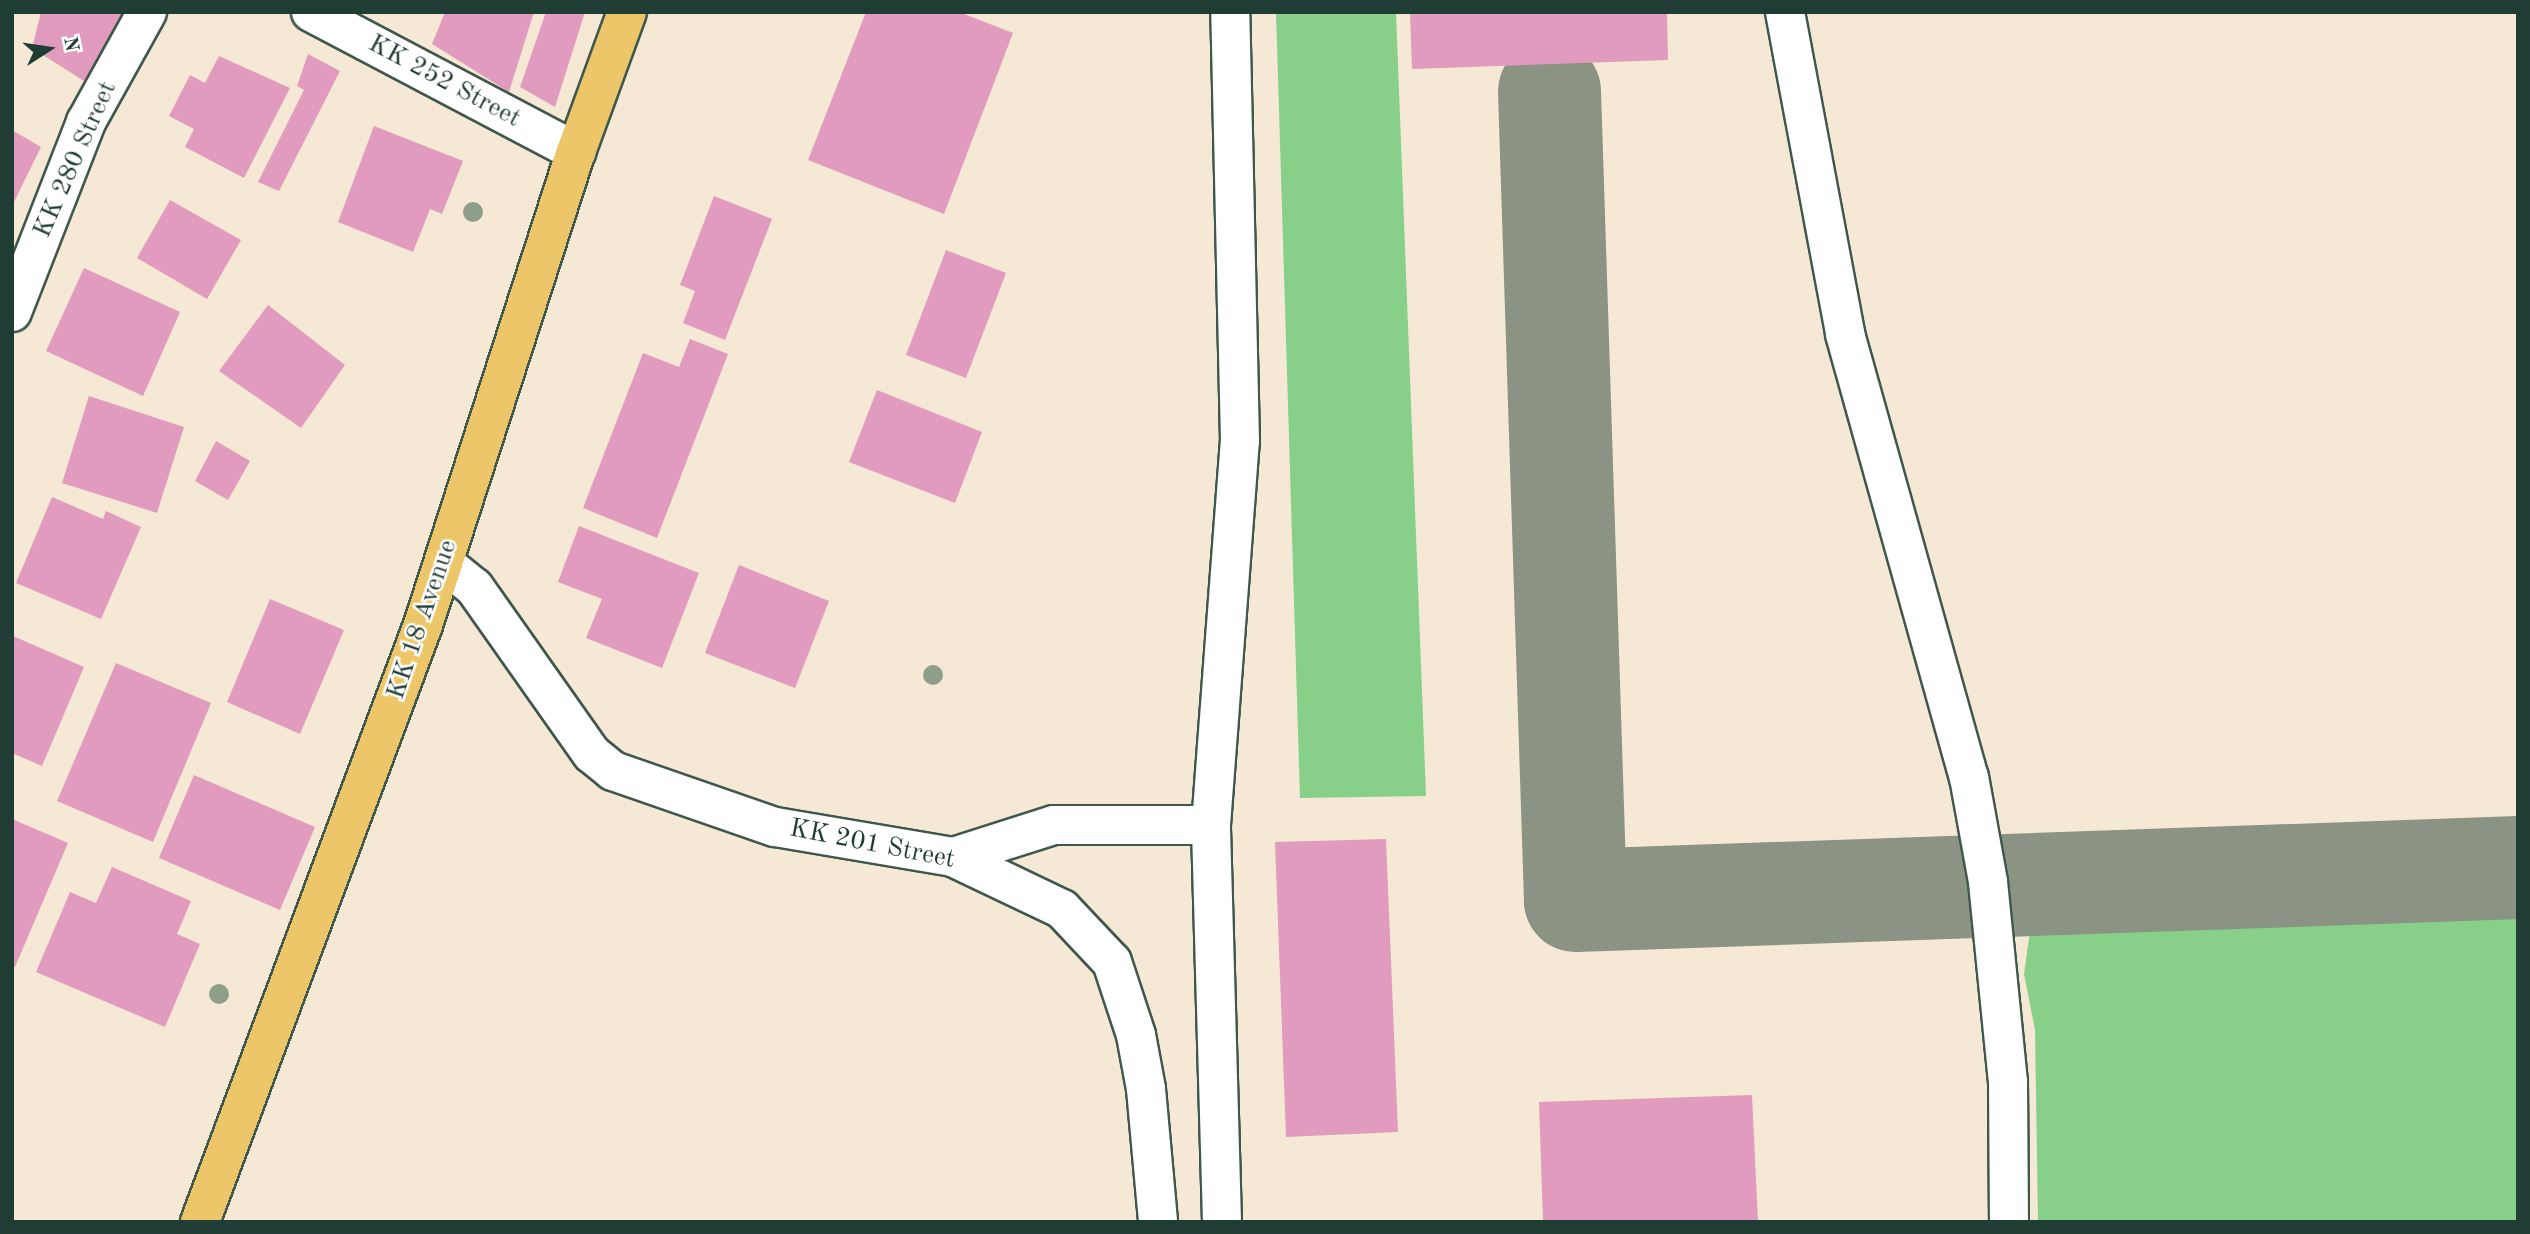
<!DOCTYPE html>
<style>
body{margin:0}
#map{position:relative;width:2530px;height:1234px;overflow:hidden;background:#f5e9d5;font-family:"Old Standard TT",serif}
div>[style]{position:absolute}
.green>*{inset:0;background:#88cf8a}
.taxiway>*{height:103px;margin:-51.5px;padding:0 51.5px;transform-origin:51.5px;border-radius:51.5px;background:#8a9384}
.building>*{inset:0;background:#e09bbe}
.roads{filter:drop-shadow(2px 0 #3f574c) drop-shadow(-2px 0 #3f574c) drop-shadow(0 2px #3f574c) drop-shadow(0 -2px #3f574c)}
.minor>*{height:38px;margin:-19px;padding:0 19px;transform-origin:19px;border-radius:19px;background:#fff}
.major>*{height:38px;margin:-19px;padding:0 19px;transform-origin:19px;border-radius:19px;background:#ecc669}
.trees>*{width:20px;height:20px;margin:-10px;border-radius:50%;background:#8e9f89}
span{translate:-50% -50%;white-space:nowrap;text-align:center;line-height:1.15;-webkit-text-stroke:5px #fff;paint-order:stroke}
.street-label{font-size:26px;color:#1f3d34}
.frame{position:absolute;inset:0;border:14px solid #1f3d34;pointer-events:none}
.north{position:absolute;left:14px;top:14px;width:70px;height:70px;-webkit-text-stroke:5px #fff;paint-order:stroke;rotate:78deg;font-size:19px;font-weight:700;line-height:28px;text-align:center;color:#1f3d34}
.north::after{content:'';display:block;margin:auto;width:24px;height:32px;background:#1f3d34;clip-path:polygon(50% 0,100% 100%,50% 72%,0 100%)}
</style>
<div id="map">
<div class="green">
<i style="clip-path:polygon(1276px 12px,1396px 12px,1426px 796px,1300px 798px)"></i>
<i style="clip-path:polygon(2518px 901px,2518px 1222px,2038px 1222px,2035px 1030px,2024px 974px,2030px 931px,2041px 912px)"></i>
</div>
<div class="taxiway">
<i style="left:1549px;top:91px;width:809px;rotate:88.16deg"></i>
<i style="left:1575px;top:900px;width:944px;rotate:-2deg"></i>
</div>
<div class="building">
<i style="clip-path:polygon(41px 12px,132px 12px,92px 86px,32px 48px)"></i>
<i style="clip-path:polygon(445px 12px,534px 12px,509px 92px,432px 44px)"></i>
<i style="clip-path:polygon(546px 12px,585px 12px,555px 107px,520px 87px)"></i>
<i style="clip-path:polygon(866px 12px,959px 12px,1013px 33px,944px 214px,808px 160px)"></i>
<i style="clip-path:polygon(1410px 12px,1667px 12px,1668px 60px,1412px 69px)"></i>
<i style="clip-path:polygon(308px 54px,340px 71px,279px 191px,258px 182px,304px 90px,297px 86px)"></i>
<i style="clip-path:polygon(219px 56px,290px 88px,244px 178px,185px 147px,194px 129px,169px 116px,190px 75px,205px 83px)"></i>
<i style="clip-path:polygon(374px 126px,463px 161px,442px 214px,430px 209px,413px 252px,338px 222px)"></i>
<i style="clip-path:polygon(12px 130px,41px 147px,12px 206px)"></i>
<i style="clip-path:polygon(714px 196px,772px 219px,725px 340px,683px 323px,695px 291px,680px 285px)"></i>
<i style="clip-path:polygon(170px 200px,241px 240px,207px 299px,137px 258px)"></i>
<i style="clip-path:polygon(946px 250px,1006px 273px,966px 378px,906px 355px)"></i>
<i style="clip-path:polygon(84px 268px,180px 312px,143px 396px,46px 351px)"></i>
<i style="clip-path:polygon(268px 305px,345px 365px,301px 428px,219px 371px)"></i>
<i style="clip-path:polygon(690px 339px,728px 354px,657px 538px,583px 508px,643px 353px,679px 367px)"></i>
<i style="clip-path:polygon(877px 390px,982px 432px,955px 503px,849px 462px)"></i>
<i style="clip-path:polygon(89px 396px,184px 427px,157px 513px,62px 483px)"></i>
<i style="clip-path:polygon(216px 441px,250px 461px,228px 500px,195px 481px)"></i>
<i style="clip-path:polygon(52px 497px,103px 519px,106px 511px,141px 527px,101px 619px,16px 583px)"></i>
<i style="clip-path:polygon(579px 526px,699px 573px,662px 668px,586px 638px,602px 599px,558px 582px)"></i>
<i style="clip-path:polygon(739px 565px,829px 601px,795px 688px,705px 653px)"></i>
<i style="clip-path:polygon(270px 599px,344px 630px,300px 734px,227px 702px)"></i>
<i style="clip-path:polygon(13px 636px,84px 667px,42px 766px,12px 753px)"></i>
<i style="clip-path:polygon(116px 663px,211px 703px,153px 842px,57px 801px)"></i>
<i style="clip-path:polygon(194px 775px,315px 827px,280px 910px,159px 858px)"></i>
<i style="clip-path:polygon(12px 819px,68px 843px,15px 967px,12px 966px)"></i>
<i style="clip-path:polygon(1386px 839px,1398px 1132px,1286px 1137px,1275px 842px)"></i>
<i style="clip-path:polygon(112px 867px,191px 901px,177px 934px,200px 944px,165px 1027px,36px 972px,70px 892px,96px 903px)"></i>
<i style="clip-path:polygon(1752px 1095px,1758px 1222px,1543px 1222px,1539px 1102px)"></i>
</div>
<div class="roads">
<div class="minor">
<i style="left:311px;top:12px;width:300px;rotate:27.8deg"></i>
<i style="left:1785px;top:12px;width:328px;rotate:79.4deg"></i>
<i style="left:1845px;top:334px;width:460px;rotate:74.4deg"></i>
<i style="left:1969px;top:777px;width:107px;rotate:79.7deg"></i>
<i style="left:1988px;top:882px;width:201px;rotate:84.3deg"></i>
<i style="left:2008px;top:1082px;width:140px;rotate:89.6deg"></i>
<i style="left:12px;top:312px;width:204px;rotate:-68.7deg"></i>
<i style="left:86px;top:122px;width:126px;rotate:-61deg"></i>
<i style="left:444px;top:563px;width:38px;rotate:39deg"></i>
<i style="left:474px;top:587px;width:204px;rotate:54.8deg"></i>
<i style="left:592px;top:754px;width:27px;rotate:39deg"></i>
<i style="left:613px;top:771px;width:171px;rotate:19.1deg"></i>
<i style="left:775px;top:827px;width:181px;rotate:9.6deg"></i>
<i style="left:953px;top:857px;width:121px;rotate:25.5deg"></i>
<i style="left:1062px;top:909px;width:73px;rotate:46.7deg"></i>
<i style="left:1112px;top:962px;width:77px;rotate:71.8deg"></i>
<i style="left:1136px;top:1035px;width:55px;rotate:79.5deg"></i>
<i style="left:1146px;top:1089px;width:134px;rotate:84.8deg"></i>
<i style="left:953px;top:857px;width:106px;rotate:-17.6deg"></i>
<i style="left:1054px;top:825px;width:157px"></i>
<i style="left:1222px;top:1222px;width:397px;rotate:-91.6deg"></i>
<i style="left:1211px;top:825px;width:385px;rotate:-85.7deg"></i>
<i style="left:1240px;top:441px;width:429px;rotate:-91.3deg"></i>
</div>
<div class="major">
<i style="left:200px;top:1222px;width:637px;rotate:-69.52deg"></i>
<i style="left:423px;top:625px;width:497px;rotate:-72.1deg"></i>
<i style="left:576px;top:152px;width:149px;rotate:-70deg"></i>
</div>
</div>
<div class="trees">
<i style="left:473px;top:212px"></i>
<i style="left:933px;top:675px"></i>
<i style="left:219px;top:994px"></i>
</div>
<div class="street-label">
<span style="left:444px;top:82px;rotate:28deg">KK 252 Street</span>
<span style="left:76px;top:160px;rotate:-66deg">KK 280 Street</span>
<span style="left:423px;top:620px;rotate:-71deg">KK 18 Avenue</span>
<span style="left:872px;top:845px;rotate:11deg">KK 201 Street</span>
</div>
<div class="frame"></div>
<div class="north">N</div>
</div>
